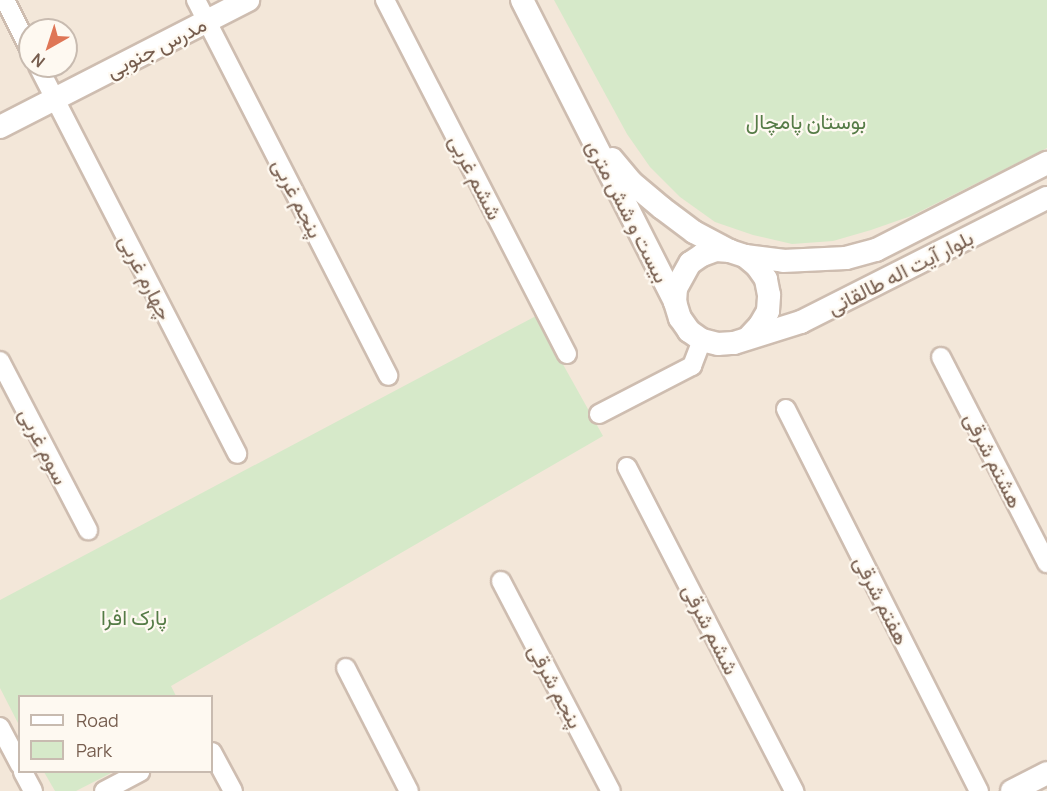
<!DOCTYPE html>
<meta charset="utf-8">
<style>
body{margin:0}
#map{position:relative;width:1047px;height:791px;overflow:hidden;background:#fcf5ea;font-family:Manrope,Vazirmatn,sans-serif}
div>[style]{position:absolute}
.residential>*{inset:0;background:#f3e7d9}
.green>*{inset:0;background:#d6e9c9}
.roads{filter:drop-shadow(2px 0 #cebdb0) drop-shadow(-2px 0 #cebdb0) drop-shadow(0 2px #cebdb0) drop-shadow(0 -2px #cebdb0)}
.minor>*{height:18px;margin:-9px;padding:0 9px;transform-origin:9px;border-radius:9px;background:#fff}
.tertiary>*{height:22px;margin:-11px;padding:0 11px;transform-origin:11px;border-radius:11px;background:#fff}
span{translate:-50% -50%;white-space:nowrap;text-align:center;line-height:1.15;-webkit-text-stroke:4.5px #fef9f1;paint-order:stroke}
.street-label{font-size:21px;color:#765d4e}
.park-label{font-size:21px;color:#557b46}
.legend{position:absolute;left:18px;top:695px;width:195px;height:78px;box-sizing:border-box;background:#fef9f1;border:2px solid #c8bbb0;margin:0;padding:8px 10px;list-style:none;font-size:18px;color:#765d4e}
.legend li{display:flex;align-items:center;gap:12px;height:30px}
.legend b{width:30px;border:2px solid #c8bbb0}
.north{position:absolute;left:18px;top:18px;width:60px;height:60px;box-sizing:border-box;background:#fef9f1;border:2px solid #c8bbb0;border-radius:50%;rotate:219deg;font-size:16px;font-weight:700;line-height:24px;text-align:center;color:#765d4e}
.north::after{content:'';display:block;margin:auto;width:21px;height:27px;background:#df7656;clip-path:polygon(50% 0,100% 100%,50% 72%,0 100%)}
</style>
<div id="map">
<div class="residential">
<i style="clip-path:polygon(evenodd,0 0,1047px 0,1047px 791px,0 791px,0 0,30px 30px,66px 30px,66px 66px,30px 66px,30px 30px,0 0,20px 696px,212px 696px,212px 772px,20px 772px,20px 696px)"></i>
</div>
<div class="green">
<i style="clip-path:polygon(554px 0,1047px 0,1047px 148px,911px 216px,871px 230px,833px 241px,792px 244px,753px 235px,715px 222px,680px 197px,650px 167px,627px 134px)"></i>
<i style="clip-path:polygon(536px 316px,603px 436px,171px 686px,176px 696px,20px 696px,19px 725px,0 688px,0 600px)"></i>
<i style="clip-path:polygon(44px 772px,113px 772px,76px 791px,55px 791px)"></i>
</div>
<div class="roads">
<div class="minor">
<i style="left:5px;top:0;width:56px;rotate:63.4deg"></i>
<i style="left:196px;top:0;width:422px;rotate:62.9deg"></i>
<i style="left:385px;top:0;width:398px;rotate:62.8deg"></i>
<i style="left:38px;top:66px;width:436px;rotate:62.8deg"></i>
<i style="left:941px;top:357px;width:232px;rotate:62.8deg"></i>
<i style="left:0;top:361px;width:191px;rotate:62.5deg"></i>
<i style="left:786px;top:409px;width:428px;rotate:63.2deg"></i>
<i style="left:599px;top:414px;width:105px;rotate:-27.3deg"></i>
<i style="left:692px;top:366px;width:28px;rotate:-69deg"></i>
<i style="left:627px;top:467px;width:365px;rotate:62.7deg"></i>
<i style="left:501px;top:581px;width:237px;rotate:62.4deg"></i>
<i style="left:346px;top:668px;width:138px;rotate:62.9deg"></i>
<i style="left:0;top:727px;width:43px;rotate:62.2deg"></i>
<i style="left:212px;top:752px;width:44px;rotate:61.7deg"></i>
<i style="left:23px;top:772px;width:21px;rotate:62deg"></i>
<i style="left:104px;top:791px;width:41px;rotate:-27.8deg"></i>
</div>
<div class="tertiary">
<i style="left:522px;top:0;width:339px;rotate:63.1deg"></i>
<i style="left:0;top:127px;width:279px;rotate:-27.1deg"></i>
<i style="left:612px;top:159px;width:30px;rotate:50deg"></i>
<i style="left:631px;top:182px;width:40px;rotate:40deg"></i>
<i style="left:662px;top:208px;width:40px;rotate:37deg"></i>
<i style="left:694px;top:232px;width:41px;rotate:27.8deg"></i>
<i style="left:745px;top:256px;width:38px;rotate:7deg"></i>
<i style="left:783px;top:261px;width:63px;rotate:-2.7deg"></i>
<i style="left:846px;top:258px;width:31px;rotate:-15deg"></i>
<i style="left:876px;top:250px;width:192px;rotate:-27deg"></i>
<i style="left:749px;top:337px;width:16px;rotate:-47deg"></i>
<i style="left:760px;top:325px;width:16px;rotate:-60deg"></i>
<i style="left:768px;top:311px;width:16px;rotate:-86deg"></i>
<i style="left:769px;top:295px;width:16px;rotate:-101deg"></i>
<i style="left:766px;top:279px;width:16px;rotate:-125deg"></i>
<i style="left:757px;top:266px;width:16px;rotate:-140deg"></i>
<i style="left:745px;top:256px;width:16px;rotate:-162deg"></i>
<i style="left:730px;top:251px;width:14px;rotate:-176deg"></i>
<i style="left:716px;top:250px;width:15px;rotate:160deg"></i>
<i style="left:702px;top:255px;width:14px;rotate:146deg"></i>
<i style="left:690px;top:263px;width:29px;rotate:119deg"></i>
<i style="left:676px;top:288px;width:14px;rotate:94deg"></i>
<i style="left:675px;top:302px;width:17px;rotate:73deg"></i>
<i style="left:680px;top:318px;width:16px;rotate:55deg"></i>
<i style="left:689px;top:331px;width:16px;rotate:35deg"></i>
<i style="left:702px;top:340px;width:16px;rotate:14deg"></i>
<i style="left:718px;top:344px;width:16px;rotate:-4deg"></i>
<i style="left:734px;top:343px;width:70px;rotate:-17.4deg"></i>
<i style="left:801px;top:322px;width:275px;rotate:-26.8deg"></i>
<i style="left:1012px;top:791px;width:39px;rotate:-27deg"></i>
</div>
</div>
<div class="street-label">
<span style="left:156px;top:47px;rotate:-27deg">مدرس جنوبی</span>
<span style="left:476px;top:177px;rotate:63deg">ششم غربی</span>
<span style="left:298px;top:198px;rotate:63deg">پنجم غربی</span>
<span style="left:628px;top:211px;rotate:63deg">بیست و شش متری</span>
<span style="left:900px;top:272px;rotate:-27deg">بلوار آیت اله طالقانی</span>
<span style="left:146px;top:277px;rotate:63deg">چهارم غربی</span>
<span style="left:44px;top:446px;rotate:63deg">سوم غربی</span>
<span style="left:994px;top:460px;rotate:63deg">هشتم شرقی</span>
<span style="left:882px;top:600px;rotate:63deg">هفتم شرقی</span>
<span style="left:711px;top:629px;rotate:63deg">ششم شرقی</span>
<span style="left:556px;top:686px;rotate:62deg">پنجم شرقی</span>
</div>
<div class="park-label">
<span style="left:806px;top:121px">بوستان پامچال</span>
<span style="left:134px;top:617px">پارک افرا</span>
</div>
<ul class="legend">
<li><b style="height:8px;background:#fff"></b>Road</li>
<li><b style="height:16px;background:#d6e9c9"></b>Park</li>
</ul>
<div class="north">N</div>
</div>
